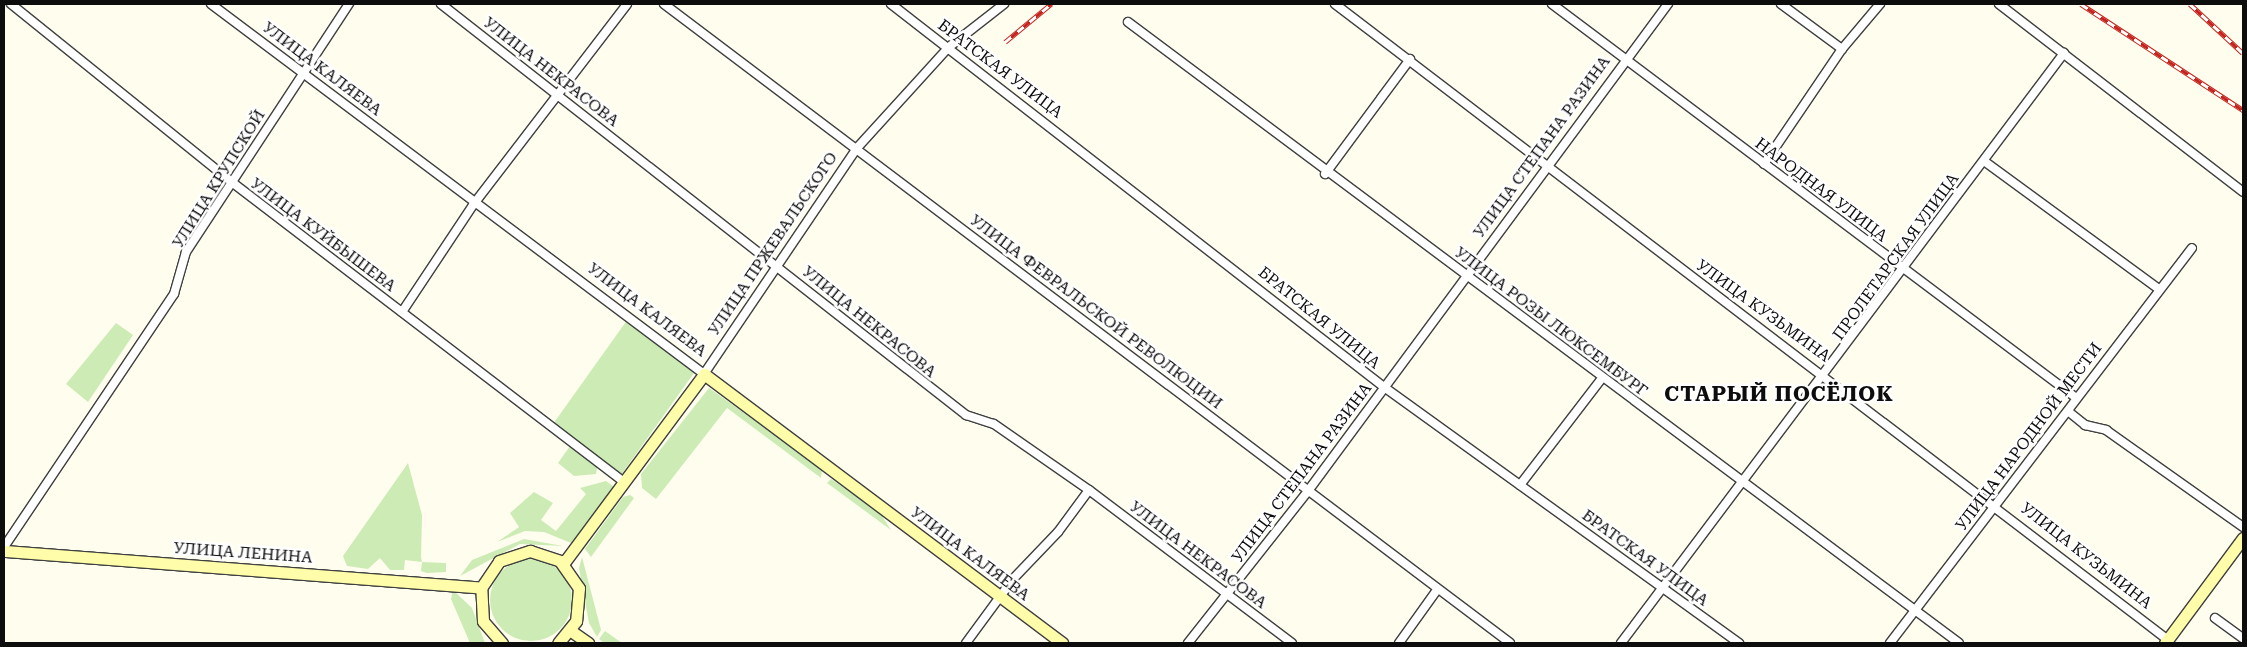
<!DOCTYPE html>
<meta charset="utf-8">
<style>
body{margin:0}
#map{position:relative;width:2247px;height:647px;overflow:hidden;background:#fffdee;font-family:"Roboto Serif",serif}
div>[style]{position:absolute}
.green>*{inset:0;background:#cdecb5}
.round{border-radius:50%}
.roads{filter:drop-shadow(1px 0 #404040) drop-shadow(-1px 0 #404040) drop-shadow(0 1px #404040) drop-shadow(0 -1px #404040)}
.street>*{height:8px;margin:-4px;padding:0 4px;transform-origin:4px;border-radius:4px;background:#fff}
.secondary>*{height:11px;margin:-5.5px;padding:0 5.5px;transform-origin:5.5px;border-radius:5.5px;background:#fffda9}
.rail>*{height:4.5px;margin-top:-2.25px;transform-origin:0;background:repeating-linear-gradient(90deg,#fff 0 8px,#c5241e 0 16px);box-sizing:border-box;border-block:1px solid #c5241e}
span{translate:-50% -50%;white-space:nowrap;text-align:center;line-height:1.15;-webkit-text-stroke:5px #fff;paint-order:stroke}
.street-label{font-size:16px;color:#0d0d0d}
.district-label{font-size:21px;color:#0d0d0d;font-weight:700;letter-spacing:1px}
.frame{position:absolute;inset:0;border:5px solid #0d0d0d;pointer-events:none}
</style>
<div id="map">
<div class="green">
<i style="clip-path:polygon(630px 316px,694px 373px,621px 475px,553px 424px)"></i>
<i style="clip-path:polygon(116px 323px,133px 335px,88px 402px,66px 384px)"></i>
<i style="clip-path:polygon(709px 388px,822px 468px,821px 478px,727px 408px,656px 499px,642px 488px,641px 474px)"></i>
<i style="clip-path:polygon(570px 446px,597px 468px,596px 474px,574px 476px,558px 463px)"></i>
<i style="clip-path:polygon(408px 463px,422px 515px,421px 557px,422px 562px,446px 563px,446px 572px,427px 573px,421px 571px,422px 562px,405px 560px,404px 570px,390px 570px,380px 558px,368px 569px,347px 566px,343px 556px)"></i>
<i style="clip-path:polygon(831px 479px,878px 510px,891px 530px,827px 483px)"></i>
<i style="clip-path:polygon(606px 481px,614px 487px,571px 543px,544px 532px,525px 531px,497px 542px,519px 527px,510px 513px,534px 492px,553px 503px,541px 520px,556px 531px,586px 494px,580px 488px)"></i>
<i style="clip-path:polygon(630px 495px,634px 498px,591px 557px,585px 549px,623px 497px)"></i>
<i style="clip-path:polygon(524px 539px,563px 546px,520px 544px,460px 576px,472px 560px)"></i>
<i style="clip-path:polygon(582px 557px,601px 630px,597px 637px,589px 623px,579px 568px)"></i>
<i class="round" style="left:490px;top:559px;width:82px;height:82px"></i>
<i style="clip-path:polygon(453px 590px,472px 608px,485px 643px,470px 643px,451px 599px)"></i>
<i style="clip-path:polygon(605px 631px,622px 643px,604px 643px,599px 639px)"></i>
</div>
<div class="roads">
<div class="street">
<i style="left:11px;top:4px;width:285px;rotate:38.9deg"></i>
<i style="left:233px;top:183px;width:492px;rotate:37.4deg"></i>
<i style="left:211px;top:4px;width:616px;rotate:36.89deg"></i>
<i style="left:704px;top:374px;width:273px;rotate:-55.9deg"></i>
<i style="left:857px;top:148px;width:137px;rotate:-47.7deg"></i>
<i style="left:949px;top:47px;width:70px;rotate:-38deg"></i>
<i style="left:441px;top:4px;width:667px;rotate:38.06deg"></i>
<i style="left:966px;top:415px;width:29px;rotate:18deg"></i>
<i style="left:994px;top:424px;width:116px;rotate:34.8deg"></i>
<i style="left:1089px;top:490px;width:254px;rotate:37deg"></i>
<i style="left:664px;top:4px;width:1060px;rotate:37.06deg"></i>
<i style="left:891px;top:4px;width:624px;rotate:37.84deg"></i>
<i style="left:1384px;top:387px;width:438px;rotate:35.8deg"></i>
<i style="left:1335px;top:4px;width:1048px;rotate:37.36deg"></i>
<i style="left:1552px;top:4px;width:654px;rotate:36.92deg"></i>
<i style="left:1781px;top:4px;width:76px;rotate:36.4deg"></i>
<i style="left:1999px;top:4px;width:308px;rotate:37.6deg"></i>
<i style="left:1128px;top:22px;width:1037px;rotate:36.77deg"></i>
<i style="left:1984px;top:161px;width:217px;rotate:36.2deg"></i>
<i style="left:1764px;top:164px;width:139px;rotate:-55.9deg"></i>
<i style="left:1842px;top:49px;width:59px;rotate:-49.8deg"></i>
<i style="left:1325px;top:174px;width:143px;rotate:-53.5deg"></i>
<i style="left:402px;top:312px;width:128px;rotate:-56.4deg"></i>
<i style="left:473px;top:205px;width:253px;rotate:-52.5deg"></i>
<i style="left:2069px;top:412px;width:21px;rotate:39deg"></i>
<i style="left:2085px;top:425px;width:22px;rotate:13deg"></i>
<i style="left:2106px;top:430px;width:168px;rotate:35.3deg"></i>
<i style="left:1520px;top:485px;width:135px;rotate:-52.5deg"></i>
<i style="left:4px;top:547px;width:305px;rotate:-56.1deg"></i>
<i style="left:174px;top:294px;width:44px;rotate:-74.1deg"></i>
<i style="left:186px;top:252px;width:297px;rotate:-56.7deg"></i>
<i style="left:2215px;top:618px;width:34px;rotate:36deg"></i>
<i style="left:966px;top:643px;width:79px;rotate:-53.7deg"></i>
<i style="left:1013px;top:579px;width:65px;rotate:-46.2deg"></i>
<i style="left:1058px;top:532px;width:52px;rotate:-53.6deg"></i>
<i style="left:1188px;top:643px;width:194px;rotate:-51.7deg"></i>
<i style="left:1308px;top:491px;width:606px;rotate:-53.53deg"></i>
<i style="left:1399px;top:643px;width:65px;rotate:-54.4deg"></i>
<i style="left:1621px;top:643px;width:738px;rotate:-53.1deg"></i>
<i style="left:1890px;top:643px;width:497px;rotate:-52.6deg"></i>
</div>
<div class="secondary">
<i style="left:4px;top:551px;width:478px;rotate:4.4deg"></i>
<i style="left:563px;top:564px;width:237px;rotate:-53.4deg"></i>
<i style="left:704px;top:374px;width:448px;rotate:36.9deg"></i>
<i style="left:571px;top:631px;width:21px;rotate:35deg"></i>
<i style="left:502px;top:643px;width:29px;rotate:-131deg"></i>
<i style="left:483px;top:621px;width:33px;rotate:-93deg"></i>
<i style="left:481px;top:588px;width:32px;rotate:-56deg"></i>
<i style="left:499px;top:561px;width:33px;rotate:-18deg"></i>
<i style="left:530px;top:551px;width:32px;rotate:18deg"></i>
<i style="left:560px;top:561px;width:33px;rotate:55deg"></i>
<i style="left:579px;top:588px;width:33px;rotate:95deg"></i>
<i style="left:576px;top:621px;width:28px;rotate:129deg"></i>
<i style="left:2165px;top:643px;width:131px;rotate:-53.4deg"></i>
</div>
</div>
<div class="rail">
<i style="left:2081px;top:4px;width:194px;rotate:33.2deg"></i>
<i style="left:2190px;top:4px;width:72px;rotate:42.8deg"></i>
<i style="left:1005px;top:42px;width:60px;rotate:-39.6deg"></i>
</div>
<div class="street-label">
<span style="left:322px;top:69px;rotate:37deg">УЛИЦА КАЛЯЕВА</span>
<span style="left:1000px;top:69px;rotate:37deg">БРАТСКАЯ УЛИЦА</span>
<span style="left:551px;top:72px;rotate:38deg">УЛИЦА НЕКРАСОВА</span>
<span style="left:1542px;top:147px;rotate:-54deg">УЛИЦА СТЕПАНА РАЗИНА</span>
<span style="left:219px;top:179px;rotate:-58deg">УЛИЦА КРУПСКОЙ</span>
<span style="left:1821px;top:190px;rotate:37deg">НАРОДНАЯ УЛИЦА</span>
<span style="left:323px;top:235px;rotate:37deg">УЛИЦА КУЙБЫШЕВА</span>
<span style="left:773px;top:244px;rotate:-56deg">УЛИЦА ПРЖЕВАЛЬСКОГО</span>
<span style="left:1896px;top:257px;rotate:-54deg">ПРОЛЕТАРСКАЯ УЛИЦА</span>
<span style="left:647px;top:310px;rotate:37deg">УЛИЦА КАЛЯЕВА</span>
<span style="left:1763px;top:311px;rotate:36deg">УЛИЦА КУЗЬМИНА</span>
<span style="left:1096px;top:312px;rotate:37deg">УЛИЦА ФЕВРАЛЬСКОЙ РЕВОЛЮЦИИ</span>
<span style="left:1319px;top:318px;rotate:39deg">БРАТСКАЯ УЛИЦА</span>
<span style="left:869px;top:322px;rotate:39deg">УЛИЦА НЕКРАСОВА</span>
<span style="left:1551px;top:322px;rotate:37deg">УЛИЦА РОЗЫ ЛЮКСЕМБУРГ</span>
<span style="left:2029px;top:437px;rotate:-53deg">УЛИЦА НАРОДНОЙ МЕСТИ</span>
<span style="left:1302px;top:473px;rotate:-53deg">УЛИЦА СТЕПАНА РАЗИНА</span>
<span style="left:243px;top:553px;rotate:4deg">УЛИЦА ЛЕНИНА</span>
<span style="left:970px;top:554px;rotate:37deg">УЛИЦА КАЛЯЕВА</span>
<span style="left:1198px;top:555px;rotate:37deg">УЛИЦА НЕКРАСОВА</span>
<span style="left:2086px;top:556px;rotate:38deg">УЛИЦА КУЗЬМИНА</span>
<span style="left:1645px;top:558px;rotate:36deg">БРАТСКАЯ УЛИЦА</span>
</div>
<div class="district-label">
<span style="left:1779px;top:394px">СТАРЫЙ ПОСЁЛОК</span>
</div>
<div class="frame"></div>
</div>
